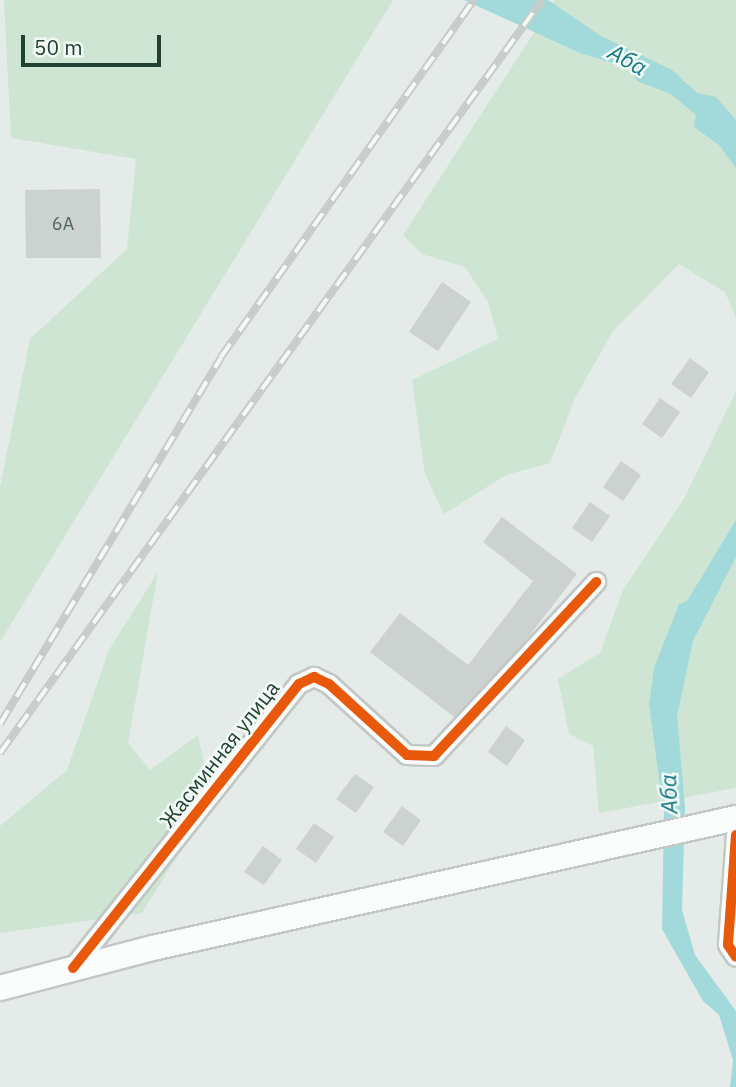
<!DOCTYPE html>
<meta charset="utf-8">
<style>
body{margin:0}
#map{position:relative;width:736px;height:1087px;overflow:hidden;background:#e5ebe8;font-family:"IBM Plex Sans",sans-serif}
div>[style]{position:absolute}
.green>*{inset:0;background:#cde5d2}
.water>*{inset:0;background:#a2dadc}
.building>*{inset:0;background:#ccd2cf}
.roads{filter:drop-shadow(2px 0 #c2c8c5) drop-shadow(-2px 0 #c2c8c5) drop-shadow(0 2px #c2c8c5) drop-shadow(0 -2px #c2c8c5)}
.minor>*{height:18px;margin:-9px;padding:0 9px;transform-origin:9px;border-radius:9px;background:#fbfcfc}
.secondary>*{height:24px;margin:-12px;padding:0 12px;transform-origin:12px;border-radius:12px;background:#fbfcfc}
.rail>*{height:8px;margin-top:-4px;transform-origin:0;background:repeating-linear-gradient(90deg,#f3faf6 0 16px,#c7ccca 0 32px);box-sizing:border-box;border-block:2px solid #c7ccca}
.cycleway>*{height:10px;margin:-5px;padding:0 5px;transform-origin:5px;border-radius:5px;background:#e8590c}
span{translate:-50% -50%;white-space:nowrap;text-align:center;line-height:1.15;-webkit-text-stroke:5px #f3faf6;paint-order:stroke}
.number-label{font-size:18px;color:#4c665c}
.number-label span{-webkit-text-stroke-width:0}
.street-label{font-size:21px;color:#214135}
.water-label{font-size:23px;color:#167b82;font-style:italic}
.scale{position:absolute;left:21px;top:35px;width:140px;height:32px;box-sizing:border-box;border:4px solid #214135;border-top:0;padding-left:9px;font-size:21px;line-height:24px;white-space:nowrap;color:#214135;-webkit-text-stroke:5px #f3faf6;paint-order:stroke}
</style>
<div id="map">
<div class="green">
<i style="clip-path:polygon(4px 0,393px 0,0 642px,0 487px,30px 339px,127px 249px,136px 159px,11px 138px)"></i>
<i style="clip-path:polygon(555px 0,736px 0,736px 318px,725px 292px,679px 264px,613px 331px,575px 398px,550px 463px,506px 475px,444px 514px,425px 474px,412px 380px,498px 339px,488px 302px,465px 267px,422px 254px,403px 235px)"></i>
<i style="clip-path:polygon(736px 391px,736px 788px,599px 813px,593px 746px,569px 734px,558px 679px,600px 653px,623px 590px,685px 497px)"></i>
<i style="clip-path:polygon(158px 572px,128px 743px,150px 770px,198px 735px,212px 800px,142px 913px,0 933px,0 826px,67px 770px,109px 650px)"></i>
</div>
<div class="water">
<i style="clip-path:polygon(464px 0,548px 0,601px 36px,672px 70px,697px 93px,716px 97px,736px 120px,736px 168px,719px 145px,694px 127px,696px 115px,671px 94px,637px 81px,630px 68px,580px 53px)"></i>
<i style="clip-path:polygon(736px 520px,736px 557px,693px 641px,677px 716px,685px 807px,682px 910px,695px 955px,736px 1011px,736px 1087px,730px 1087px,733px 1060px,719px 1015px,703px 1001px,662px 929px,664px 813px,649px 705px,654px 668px,679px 604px,687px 601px)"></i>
</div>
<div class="building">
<i style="clip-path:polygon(100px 189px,101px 258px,26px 258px,25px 190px)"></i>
<i style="clip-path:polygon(442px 282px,471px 302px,438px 351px,409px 332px)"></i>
<i style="clip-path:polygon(690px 358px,709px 372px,691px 398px,671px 384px)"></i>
<i style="clip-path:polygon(660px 398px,680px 412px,662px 438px,642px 424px)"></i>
<i style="clip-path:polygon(621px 461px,641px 475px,623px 501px,603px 487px)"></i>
<i style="clip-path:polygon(590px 502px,610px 516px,592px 542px,572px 528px)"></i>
<i style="clip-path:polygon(502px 517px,577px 574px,462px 723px,370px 652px,400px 613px,468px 665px,533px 581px,483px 542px)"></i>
<i style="clip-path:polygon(506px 726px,525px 740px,507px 766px,488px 752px)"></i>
<i style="clip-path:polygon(355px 774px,374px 787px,356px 813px,336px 799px)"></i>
<i style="clip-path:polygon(402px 806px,421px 820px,403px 846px,383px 832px)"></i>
<i style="clip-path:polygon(314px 823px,334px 837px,316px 863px,296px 849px)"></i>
<i style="clip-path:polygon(263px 846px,282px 860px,264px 885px,244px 872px)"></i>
</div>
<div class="roads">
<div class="minor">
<i style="left:736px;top:835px;width:110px;rotate:94.2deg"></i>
<i style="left:728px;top:945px;width:14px;rotate:56deg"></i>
<i style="left:73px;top:968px;width:363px;rotate:-51.5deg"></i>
<i style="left:299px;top:684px;width:17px;rotate:-25deg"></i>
<i style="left:314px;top:677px;width:17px;rotate:25deg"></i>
<i style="left:329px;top:684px;width:105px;rotate:42.3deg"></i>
<i style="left:407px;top:755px;width:27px;rotate:2deg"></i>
<i style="left:434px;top:756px;width:238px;rotate:-47deg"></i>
</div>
<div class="secondary">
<i style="left:0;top:988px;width:158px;rotate:-14.7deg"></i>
<i style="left:153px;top:948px;width:597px;rotate:-12.57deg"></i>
</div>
</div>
<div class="rail">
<i style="left:0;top:724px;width:428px;rotate:-58.9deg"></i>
<i style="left:221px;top:357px;width:438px;rotate:-54.7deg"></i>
<i style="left:0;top:753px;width:928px;rotate:-54.25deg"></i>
</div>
<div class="cycleway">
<i style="left:736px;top:835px;width:110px;rotate:94.2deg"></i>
<i style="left:728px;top:945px;width:14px;rotate:56deg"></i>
<i style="left:73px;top:968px;width:363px;rotate:-51.5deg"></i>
<i style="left:299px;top:684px;width:17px;rotate:-25deg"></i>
<i style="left:314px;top:677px;width:17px;rotate:25deg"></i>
<i style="left:329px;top:684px;width:105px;rotate:42.3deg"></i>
<i style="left:407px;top:755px;width:27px;rotate:2deg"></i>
<i style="left:434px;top:756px;width:238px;rotate:-47deg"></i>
</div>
<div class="number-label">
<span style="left:63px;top:224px">6А</span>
</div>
<div class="street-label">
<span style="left:219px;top:754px;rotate:-52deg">Жасминная улица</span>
</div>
<div class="water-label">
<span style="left:628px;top:59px;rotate:29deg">Аба</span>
<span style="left:668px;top:794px;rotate:-92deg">Аба</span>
</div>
<div class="scale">50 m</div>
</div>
